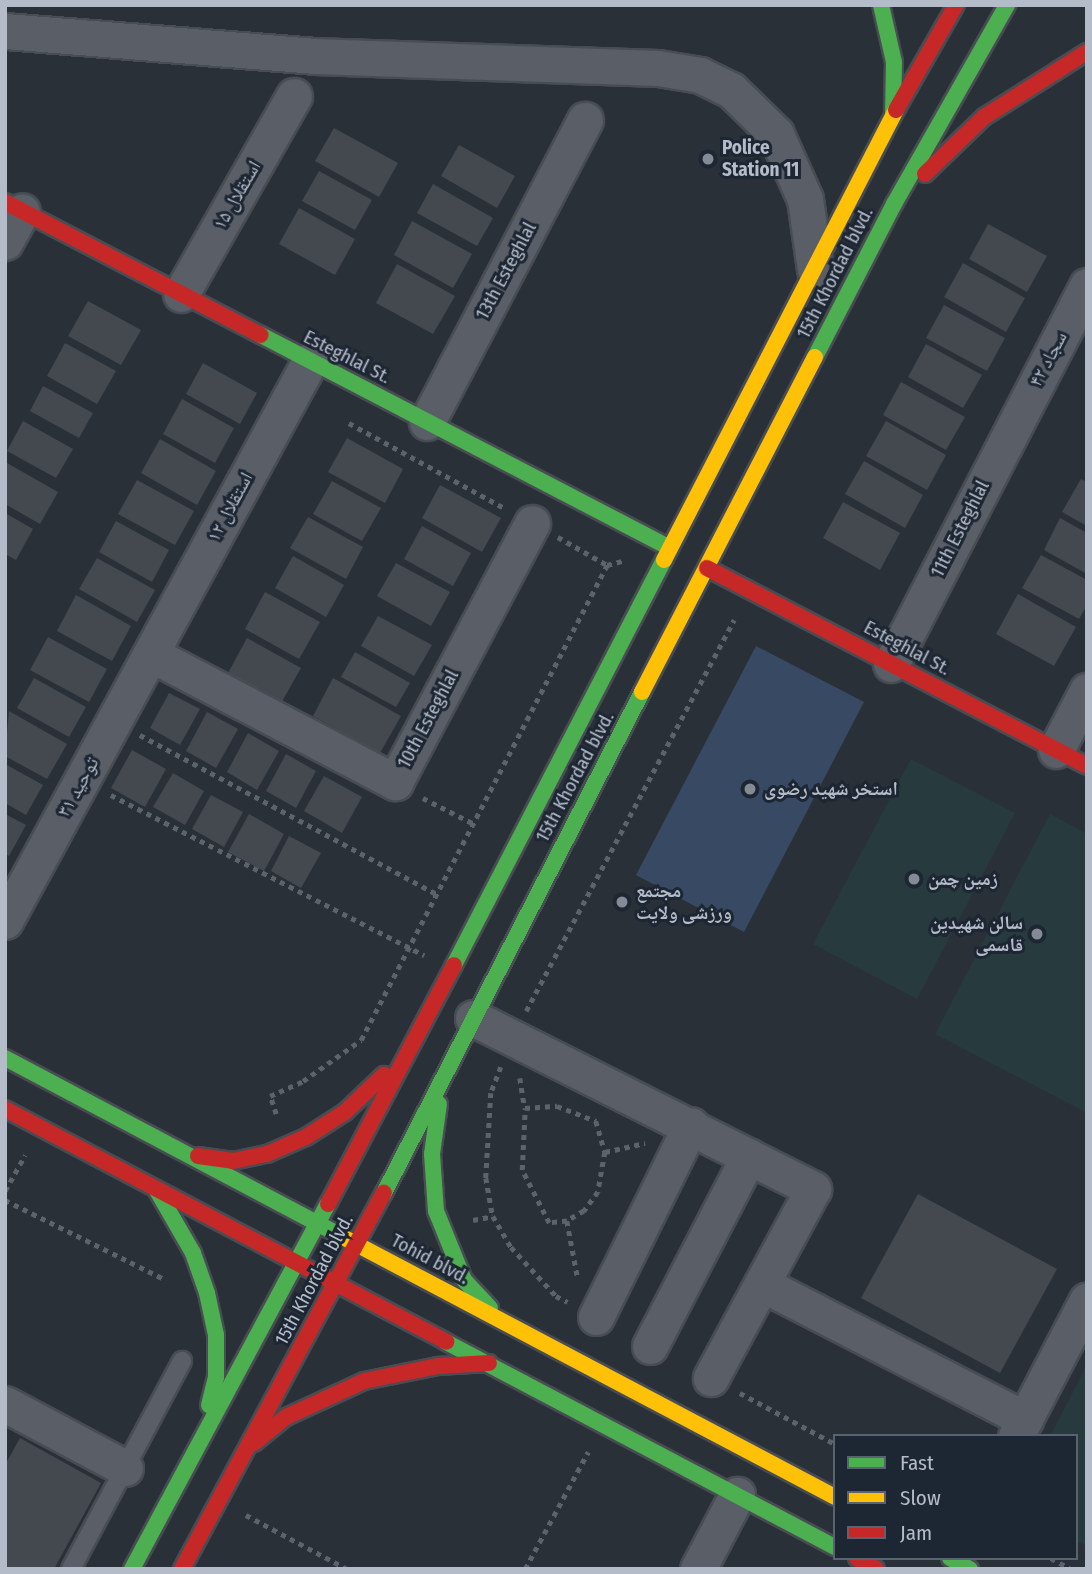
<!DOCTYPE html>
<meta charset="utf-8">
<style>
body{margin:0}
#map{position:relative;width:1092px;height:1574px;overflow:hidden;background:#2a3038;font-family:"Fira Sans Condensed","Noto Naskh Arabic",sans-serif}
div>[style]{position:absolute}
.green>*{inset:0;background:#273a3e}
.water>*{inset:0;background:#384963}
.building>*{inset:0;background:#444950}
.path>*{height:4.5px;margin-top:-2.25px;transform-origin:0;background:repeating-linear-gradient(90deg,#5d636a 0 5px,transparent 0 10px)}
.roads{filter:drop-shadow(2px 0 #484c53) drop-shadow(-2px 0 #484c53) drop-shadow(0 2px #484c53) drop-shadow(0 -2px #484c53)}
.lane>*{height:18px;margin:-9px;padding:0 9px;transform-origin:9px;border-radius:9px;background:#5a5e66}
.street>*{height:35px;margin:-17.5px;padding:0 17.5px;transform-origin:17.5px;border-radius:17.5px;background:#5a5e66}
.fast>*{height:16px;margin:-8px;padding:0 8px;transform-origin:8px;border-radius:8px;background:#4caf50}
.slow>*{height:16px;margin:-8px;padding:0 8px;transform-origin:8px;border-radius:8px;background:#ffc107}
.jam>*{height:16px;margin:-8px;padding:0 8px;transform-origin:8px;border-radius:8px;background:#c62828}
.dots>*{width:19px;height:19px;translate:-50% -50%;box-sizing:border-box;border:4px solid #1d2633;border-radius:50%}
span{translate:-50% -50%;white-space:nowrap;text-align:center;line-height:1.15;-webkit-text-stroke:6px #1d2633;paint-order:stroke}
.poi-label{font-size:19px;color:#b4bcc9;font-weight:700}
.left{translate:0 -50%;text-align:left}
.right{translate:-100% -50%;text-align:right}
.street-label{font-size:19px;color:#b4bcc9}
.frame{position:absolute;inset:0;border:7px solid #b4bcc9;pointer-events:none}
.legend{position:absolute;left:833px;top:1434px;width:245px;height:126px;box-sizing:border-box;background:#1d2633;border:2px solid #59626f;margin:0;padding:9px 12px;list-style:none;font-size:21px;color:#b4bcc9}
.legend li{display:flex;align-items:center;gap:14px;height:35px}
.legend b{width:35px;border:2px solid #59626f}
</style>
<div id="map">
<div class="green">
<i style="clip-path:polygon(911px 759px,1015px 813px,917px 999px,813px 944px)"></i>
<i style="clip-path:polygon(1050px 814px,1087px 834px,1087px 1113px,935px 1034px)"></i>
<i style="clip-path:polygon(1087px 1365px,1087px 1546px,1076px 1541px,1076px 1436px,1050px 1436px)"></i>
</div>
<div class="water">
<i style="clip-path:polygon(756px 646px,864px 702px,744px 932px,636px 875px)"></i>
</div>
<div class="building">
<i style="clip-path:polygon(334px 128px,398px 163px,379px 197px,315px 161px)"></i>
<i style="clip-path:polygon(459px 145px,515px 176px,497px 208px,441px 176px)"></i>
<i style="clip-path:polygon(319px 171px,372px 200px,355px 230px,302px 201px)"></i>
<i style="clip-path:polygon(433px 184px,493px 218px,477px 246px,417px 213px)"></i>
<i style="clip-path:polygon(299px 208px,355px 239px,335px 275px,279px 244px)"></i>
<i style="clip-path:polygon(412px 221px,472px 254px,453px 288px,394px 255px)"></i>
<i style="clip-path:polygon(988px 224px,1047px 256px,1027px 292px,969px 259px)"></i>
<i style="clip-path:polygon(963px 263px,1025px 298px,1006px 332px,944px 297px)"></i>
<i style="clip-path:polygon(397px 264px,455px 296px,433px 334px,376px 303px)"></i>
<i style="clip-path:polygon(88px 301px,141px 330px,121px 365px,68px 336px)"></i>
<i style="clip-path:polygon(944px 305px,1005px 338px,987px 371px,926px 338px)"></i>
<i style="clip-path:polygon(65px 343px,116px 371px,97px 404px,47px 376px)"></i>
<i style="clip-path:polygon(926px 344px,982px 375px,963px 408px,908px 377px)"></i>
<i style="clip-path:polygon(203px 363px,257px 393px,240px 424px,186px 394px)"></i>
<i style="clip-path:polygon(901px 382px,965px 417px,946px 450px,883px 415px)"></i>
<i style="clip-path:polygon(43px 386px,93px 413px,79px 438px,30px 411px)"></i>
<i style="clip-path:polygon(182px 399px,234px 428px,215px 463px,163px 434px)"></i>
<i style="clip-path:polygon(23px 421px,73px 449px,56px 478px,7px 451px)"></i>
<i style="clip-path:polygon(886px 421px,946px 455px,927px 490px,866px 456px)"></i>
<i style="clip-path:polygon(347px 438px,403px 469px,385px 503px,328px 472px)"></i>
<i style="clip-path:polygon(160px 439px,216px 471px,197px 505px,141px 473px)"></i>
<i style="clip-path:polygon(864px 461px,923px 495px,905px 528px,845px 494px)"></i>
<i style="clip-path:polygon(7px 463px,58px 492px,40px 524px,5px 504px)"></i>
<i style="clip-path:polygon(1081px 479px,1087px 482px,1087px 526px,1062px 512px)"></i>
<i style="clip-path:polygon(137px 480px,194px 511px,175px 545px,118px 514px)"></i>
<i style="clip-path:polygon(332px 481px,381px 508px,362px 541px,313px 514px)"></i>
<i style="clip-path:polygon(440px 485px,501px 518px,482px 552px,422px 518px)"></i>
<i style="clip-path:polygon(843px 502px,900px 533px,880px 570px,823px 538px)"></i>
<i style="clip-path:polygon(5px 513px,33px 529px,16px 560px,5px 554px)"></i>
<i style="clip-path:polygon(308px 517px,363px 547px,346px 579px,290px 548px)"></i>
<i style="clip-path:polygon(1060px 518px,1087px 533px,1087px 574px,1044px 550px)"></i>
<i style="clip-path:polygon(116px 521px,169px 550px,152px 582px,99px 552px)"></i>
<i style="clip-path:polygon(422px 526px,471px 553px,453px 586px,404px 559px)"></i>
<i style="clip-path:polygon(1041px 555px,1087px 580px,1087px 605px,1079px 619px,1022px 588px)"></i>
<i style="clip-path:polygon(293px 556px,344px 585px,326px 617px,275px 588px)"></i>
<i style="clip-path:polygon(97px 558px,155px 590px,137px 622px,79px 589px)"></i>
<i style="clip-path:polygon(396px 563px,450px 592px,431px 626px,377px 596px)"></i>
<i style="clip-path:polygon(265px 592px,320px 622px,299px 659px,245px 629px)"></i>
<i style="clip-path:polygon(1018px 594px,1076px 627px,1054px 666px,996px 634px)"></i>
<i style="clip-path:polygon(76px 595px,131px 626px,112px 661px,57px 631px)"></i>
<i style="clip-path:polygon(378px 616px,432px 645px,414px 676px,361px 646px)"></i>
<i style="clip-path:polygon(48px 637px,107px 669px,89px 702px,30px 670px)"></i>
<i style="clip-path:polygon(247px 638px,301px 668px,281px 703px,228px 673px)"></i>
<i style="clip-path:polygon(355px 652px,410px 683px,396px 707px,341px 677px)"></i>
<i style="clip-path:polygon(34px 678px,86px 707px,69px 737px,17px 708px)"></i>
<i style="clip-path:polygon(333px 678px,401px 716px,380px 753px,313px 716px)"></i>
<i style="clip-path:polygon(169px 693px,200px 709px,180px 745px,150px 728px)"></i>
<i style="clip-path:polygon(9px 711px,67px 744px,47px 779px,5px 756px)"></i>
<i style="clip-path:polygon(207px 712px,238px 729px,216px 768px,186px 751px)"></i>
<i style="clip-path:polygon(248px 733px,279px 751px,257px 790px,227px 772px)"></i>
<i style="clip-path:polygon(132px 750px,166px 769px,145px 807px,111px 788px)"></i>
<i style="clip-path:polygon(286px 754px,316px 771px,296px 808px,266px 791px)"></i>
<i style="clip-path:polygon(5px 764px,43px 785px,26px 815px,5px 803px)"></i>
<i style="clip-path:polygon(173px 773px,204px 791px,185px 825px,153px 807px)"></i>
<i style="clip-path:polygon(324px 776px,362px 797px,342px 833px,304px 811px)"></i>
<i style="clip-path:polygon(211px 795px,243px 812px,224px 847px,192px 829px)"></i>
<i style="clip-path:polygon(5px 814px,26px 825px,9px 856px,5px 854px)"></i>
<i style="clip-path:polygon(249px 814px,284px 834px,264px 871px,228px 852px)"></i>
<i style="clip-path:polygon(289px 836px,321px 853px,301px 888px,271px 871px)"></i>
<i style="clip-path:polygon(918px 1194px,1057px 1269px,1000px 1373px,861px 1298px)"></i>
<i style="clip-path:polygon(20px 1438px,101px 1483px,54px 1569px,5px 1569px,5px 1465px)"></i>
</div>
<div class="path">
<i style="left:349px;top:423px;width:177px;rotate:28.7deg"></i>
<i style="left:558px;top:537px;width:56px;rotate:29.7deg"></i>
<i style="left:140px;top:735px;width:337px;rotate:28.2deg"></i>
<i style="left:111px;top:795px;width:352px;rotate:27.1deg"></i>
<i style="left:423px;top:798px;width:57px;rotate:27deg"></i>
<i style="left:526px;top:1011px;width:443px;rotate:-62deg"></i>
<i style="left:501px;top:1067px;width:28px;rotate:111deg"></i>
<i style="left:491px;top:1093px;width:85px;rotate:93.4deg"></i>
<i style="left:486px;top:1178px;width:39px;rotate:80deg"></i>
<i style="left:493px;top:1216px;width:36px;rotate:60deg"></i>
<i style="left:511px;top:1247px;width:67px;rotate:47.4deg"></i>
<i style="left:556px;top:1296px;width:13px;rotate:27deg"></i>
<i style="left:520px;top:1078px;width:30px;rotate:81deg"></i>
<i style="left:557px;top:1106px;width:42px;rotate:21deg"></i>
<i style="left:596px;top:1121px;width:32px;rotate:74deg"></i>
<i style="left:605px;top:1152px;width:41px;rotate:99.9deg"></i>
<i style="left:598px;top:1192px;width:24px;rotate:126deg"></i>
<i style="left:584px;top:1211px;width:20px;rotate:150deg"></i>
<i style="left:567px;top:1221px;width:18px;rotate:174deg"></i>
<i style="left:549px;top:1223px;width:59px;rotate:-117deg"></i>
<i style="left:522px;top:1170px;width:62px;rotate:-87.2deg"></i>
<i style="left:525px;top:1108px;width:32px;rotate:-4deg"></i>
<i style="left:276px;top:1114px;width:19px;rotate:-108deg"></i>
<i style="left:270px;top:1096px;width:36px;rotate:-24deg"></i>
<i style="left:303px;top:1081px;width:71px;rotate:-35.3deg"></i>
<i style="left:361px;top:1040px;width:535px;rotate:-62.62deg"></i>
<i style="left:607px;top:565px;width:16px;rotate:-15deg"></i>
<i style="left:605px;top:1152px;width:41px;rotate:-12.7deg"></i>
<i style="left:5px;top:1191px;width:41px;rotate:-60.9deg"></i>
<i style="left:5px;top:1200px;width:180px;rotate:26.4deg"></i>
<i style="left:473px;top:1220px;width:20px;rotate:-11deg"></i>
<i style="left:567px;top:1221px;width:59px;rotate:79.3deg"></i>
<i style="left:740px;top:1393px;width:108px;rotate:28.2deg"></i>
<i style="left:246px;top:1515px;width:115px;rotate:28.1deg"></i>
<i style="left:1051px;top:1558px;width:23px;rotate:29deg"></i>
<i style="left:525px;top:1569px;width:133px;rotate:-61.7deg"></i>
</div>
<div class="roads">
<div class="lane">
<i style="left:71px;top:1569px;width:236px;rotate:-61.9deg"></i>
</div>
<div class="street">
<i style="left:5px;top:31px;width:310px;rotate:4.6deg"></i>
<i style="left:314px;top:56px;width:344px;rotate:2deg"></i>
<i style="left:658px;top:68px;width:43px;rotate:9.5deg"></i>
<i style="left:700px;top:75px;width:34px;rotate:26deg"></i>
<i style="left:731px;top:90px;width:63px;rotate:44.4deg"></i>
<i style="left:776px;top:134px;width:71px;rotate:66deg"></i>
<i style="left:805px;top:199px;width:71px;rotate:81.9deg"></i>
<i style="left:5px;top:242px;width:35px;rotate:-61deg"></i>
<i style="left:181px;top:294px;width:228px;rotate:-60.3deg"></i>
<i style="left:427px;top:422px;width:341px;rotate:-62.4deg"></i>
<i style="left:151px;top:654px;width:276px;rotate:27.7deg"></i>
<i style="left:395px;top:782px;width:293px;rotate:-62.1deg"></i>
<i style="left:891px;top:664px;width:426px;rotate:-62.6deg"></i>
<i style="left:1056px;top:750px;width:67px;rotate:-62.3deg"></i>
<i style="left:5px;top:921px;width:638px;rotate:-61.43deg"></i>
<i style="left:473px;top:1018px;width:381px;rotate:26.7deg"></i>
<i style="left:813px;top:1189px;width:215px;rotate:118.4deg"></i>
<i style="left:762px;top:1284px;width:296px;rotate:27.2deg"></i>
<i style="left:596px;top:1317px;width:214px;rotate:-63.7deg"></i>
<i style="left:650px;top:1346px;width:214px;rotate:-62.5deg"></i>
<i style="left:5px;top:1404px;width:136px;rotate:28.1deg"></i>
<i style="left:1016px;top:1436px;width:153px;rotate:-62.4deg"></i>
<i style="left:698px;top:1569px;width:84px;rotate:-62.2deg"></i>
</div>
<div class="fast">
<i style="left:881px;top:5px;width:58px;rotate:77.2deg"></i>
<i style="left:894px;top:62px;width:51px;rotate:91.1deg"></i>
<i style="left:261px;top:335px;width:461px;rotate:27.5deg"></i>
<i style="left:815px;top:357px;width:172px;rotate:-62.7deg"></i>
<i style="left:894px;top:204px;width:229px;rotate:-60.4deg"></i>
<i style="left:454px;top:965px;width:456px;rotate:-62.6deg"></i>
<i style="left:5px;top:1058px;width:378px;rotate:27.9deg"></i>
<i style="left:439px;top:1104px;width:50px;rotate:98deg"></i>
<i style="left:432px;top:1154px;width:57px;rotate:86deg"></i>
<i style="left:436px;top:1211px;width:74px;rotate:67.9deg"></i>
<i style="left:464px;top:1280px;width:38px;rotate:47deg"></i>
<i style="left:156px;top:1189px;width:74px;rotate:60deg"></i>
<i style="left:193px;top:1253px;width:42px;rotate:70.7deg"></i>
<i style="left:207px;top:1293px;width:43px;rotate:77.9deg"></i>
<i style="left:216px;top:1335px;width:42px;rotate:90deg"></i>
<i style="left:216px;top:1377px;width:29px;rotate:104deg"></i>
<i style="left:384px;top:1193px;width:564px;rotate:-62.75deg"></i>
<i style="left:446px;top:1342px;width:440px;rotate:27.8deg"></i>
<i style="left:950px;top:1558px;width:23px;rotate:29deg"></i>
<i style="left:132px;top:1569px;width:414px;rotate:-61.8deg"></i>
</div>
<div class="slow">
<i style="left:664px;top:560px;width:506px;rotate:-62.73deg"></i>
<i style="left:642px;top:692px;width:377px;rotate:-62.7deg"></i>
<i style="left:339px;top:1235px;width:561px;rotate:27.84deg"></i>
</div>
<div class="jam">
<i style="left:896px;top:110px;width:121px;rotate:-60.3deg"></i>
<i style="left:925px;top:174px;width:82px;rotate:-44deg"></i>
<i style="left:984px;top:117px;width:122px;rotate:-32.3deg"></i>
<i style="left:5px;top:202px;width:288px;rotate:27.5deg"></i>
<i style="left:707px;top:568px;width:428px;rotate:27.5deg"></i>
<i style="left:5px;top:1109px;width:499px;rotate:27.8deg"></i>
<i style="left:198px;top:1156px;width:35px;rotate:8deg"></i>
<i style="left:233px;top:1161px;width:35px;rotate:-12deg"></i>
<i style="left:267px;top:1154px;width:43px;rotate:-23.6deg"></i>
<i style="left:306px;top:1137px;width:46px;rotate:-32.7deg"></i>
<i style="left:345px;top:1112px;width:54px;rotate:-43.5deg"></i>
<i style="left:328px;top:1204px;width:270px;rotate:-62.2deg"></i>
<i style="left:254px;top:1443px;width:41px;rotate:-39.1deg"></i>
<i style="left:286px;top:1417px;width:86px;rotate:-24.8deg"></i>
<i style="left:364px;top:1381px;width:76px;rotate:-11.5deg"></i>
<i style="left:438px;top:1366px;width:51px;rotate:-3.4deg"></i>
<i style="left:857px;top:1558px;width:22px;rotate:30deg"></i>
<i style="left:182px;top:1569px;width:427px;rotate:-61.8deg"></i>
</div>
</div>
<div class="dots">
<i style="left:708px;top:159px;background:#848b96"></i>
<i style="left:750px;top:789px;background:#848b96"></i>
<i style="left:914px;top:879px;background:#848b96"></i>
<i style="left:622px;top:902px;background:#848b96"></i>
<i style="left:1037px;top:934px;background:#848b96"></i>
</div>
<div class="poi-label">
<span class="left" style="left:722px;top:159px">Police<br>Station 11</span>
<span class="left" style="left:764px;top:789px">استخر شهید رضوی</span>
<span class="left" style="left:928px;top:879px">زمین چمن</span>
<span class="left" style="left:636px;top:902px">مجتمع<br>ورزشی ولایت</span>
<span class="right" style="left:1023px;top:934px">سالن شهیدین<br>قاسمی</span>
</div>
<div class="street-label">
<span style="left:237px;top:195px;rotate:-60deg">استقلال ۱۵</span>
<span style="left:506px;top:271px;rotate:-62deg">13th Esteghlal</span>
<span style="left:835px;top:273px;rotate:-63deg">15th Khordad blvd.</span>
<span style="left:347px;top:357px;rotate:27deg">Esteghlal St.</span>
<span style="left:1048px;top:359px;rotate:-62deg">سجاد ۴۲</span>
<span style="left:230px;top:507px;rotate:-62deg">استقلال ۱۲</span>
<span style="left:960px;top:529px;rotate:-63deg">11th Esteghlal</span>
<span style="left:907px;top:648px;rotate:28deg">Esteghlal St.</span>
<span style="left:428px;top:719px;rotate:-62deg">10th Esteghlal</span>
<span style="left:575px;top:777px;rotate:-62deg">15th Khordad blvd.</span>
<span style="left:78px;top:787px;rotate:-61deg">توحید ۳۱</span>
<span style="left:430px;top:1259px;rotate:28deg">Tohid blvd.</span>
<span style="left:314px;top:1280px;rotate:-62deg">15th Khordad blvd.</span>
</div>
<div class="frame"></div>
<ul class="legend">
<li><b style="height:9px;background:#4caf50"></b>Fast</li>
<li><b style="height:9px;background:#ffc107"></b>Slow</li>
<li><b style="height:9px;background:#c62828"></b>Jam</li>
</ul>
</div>
